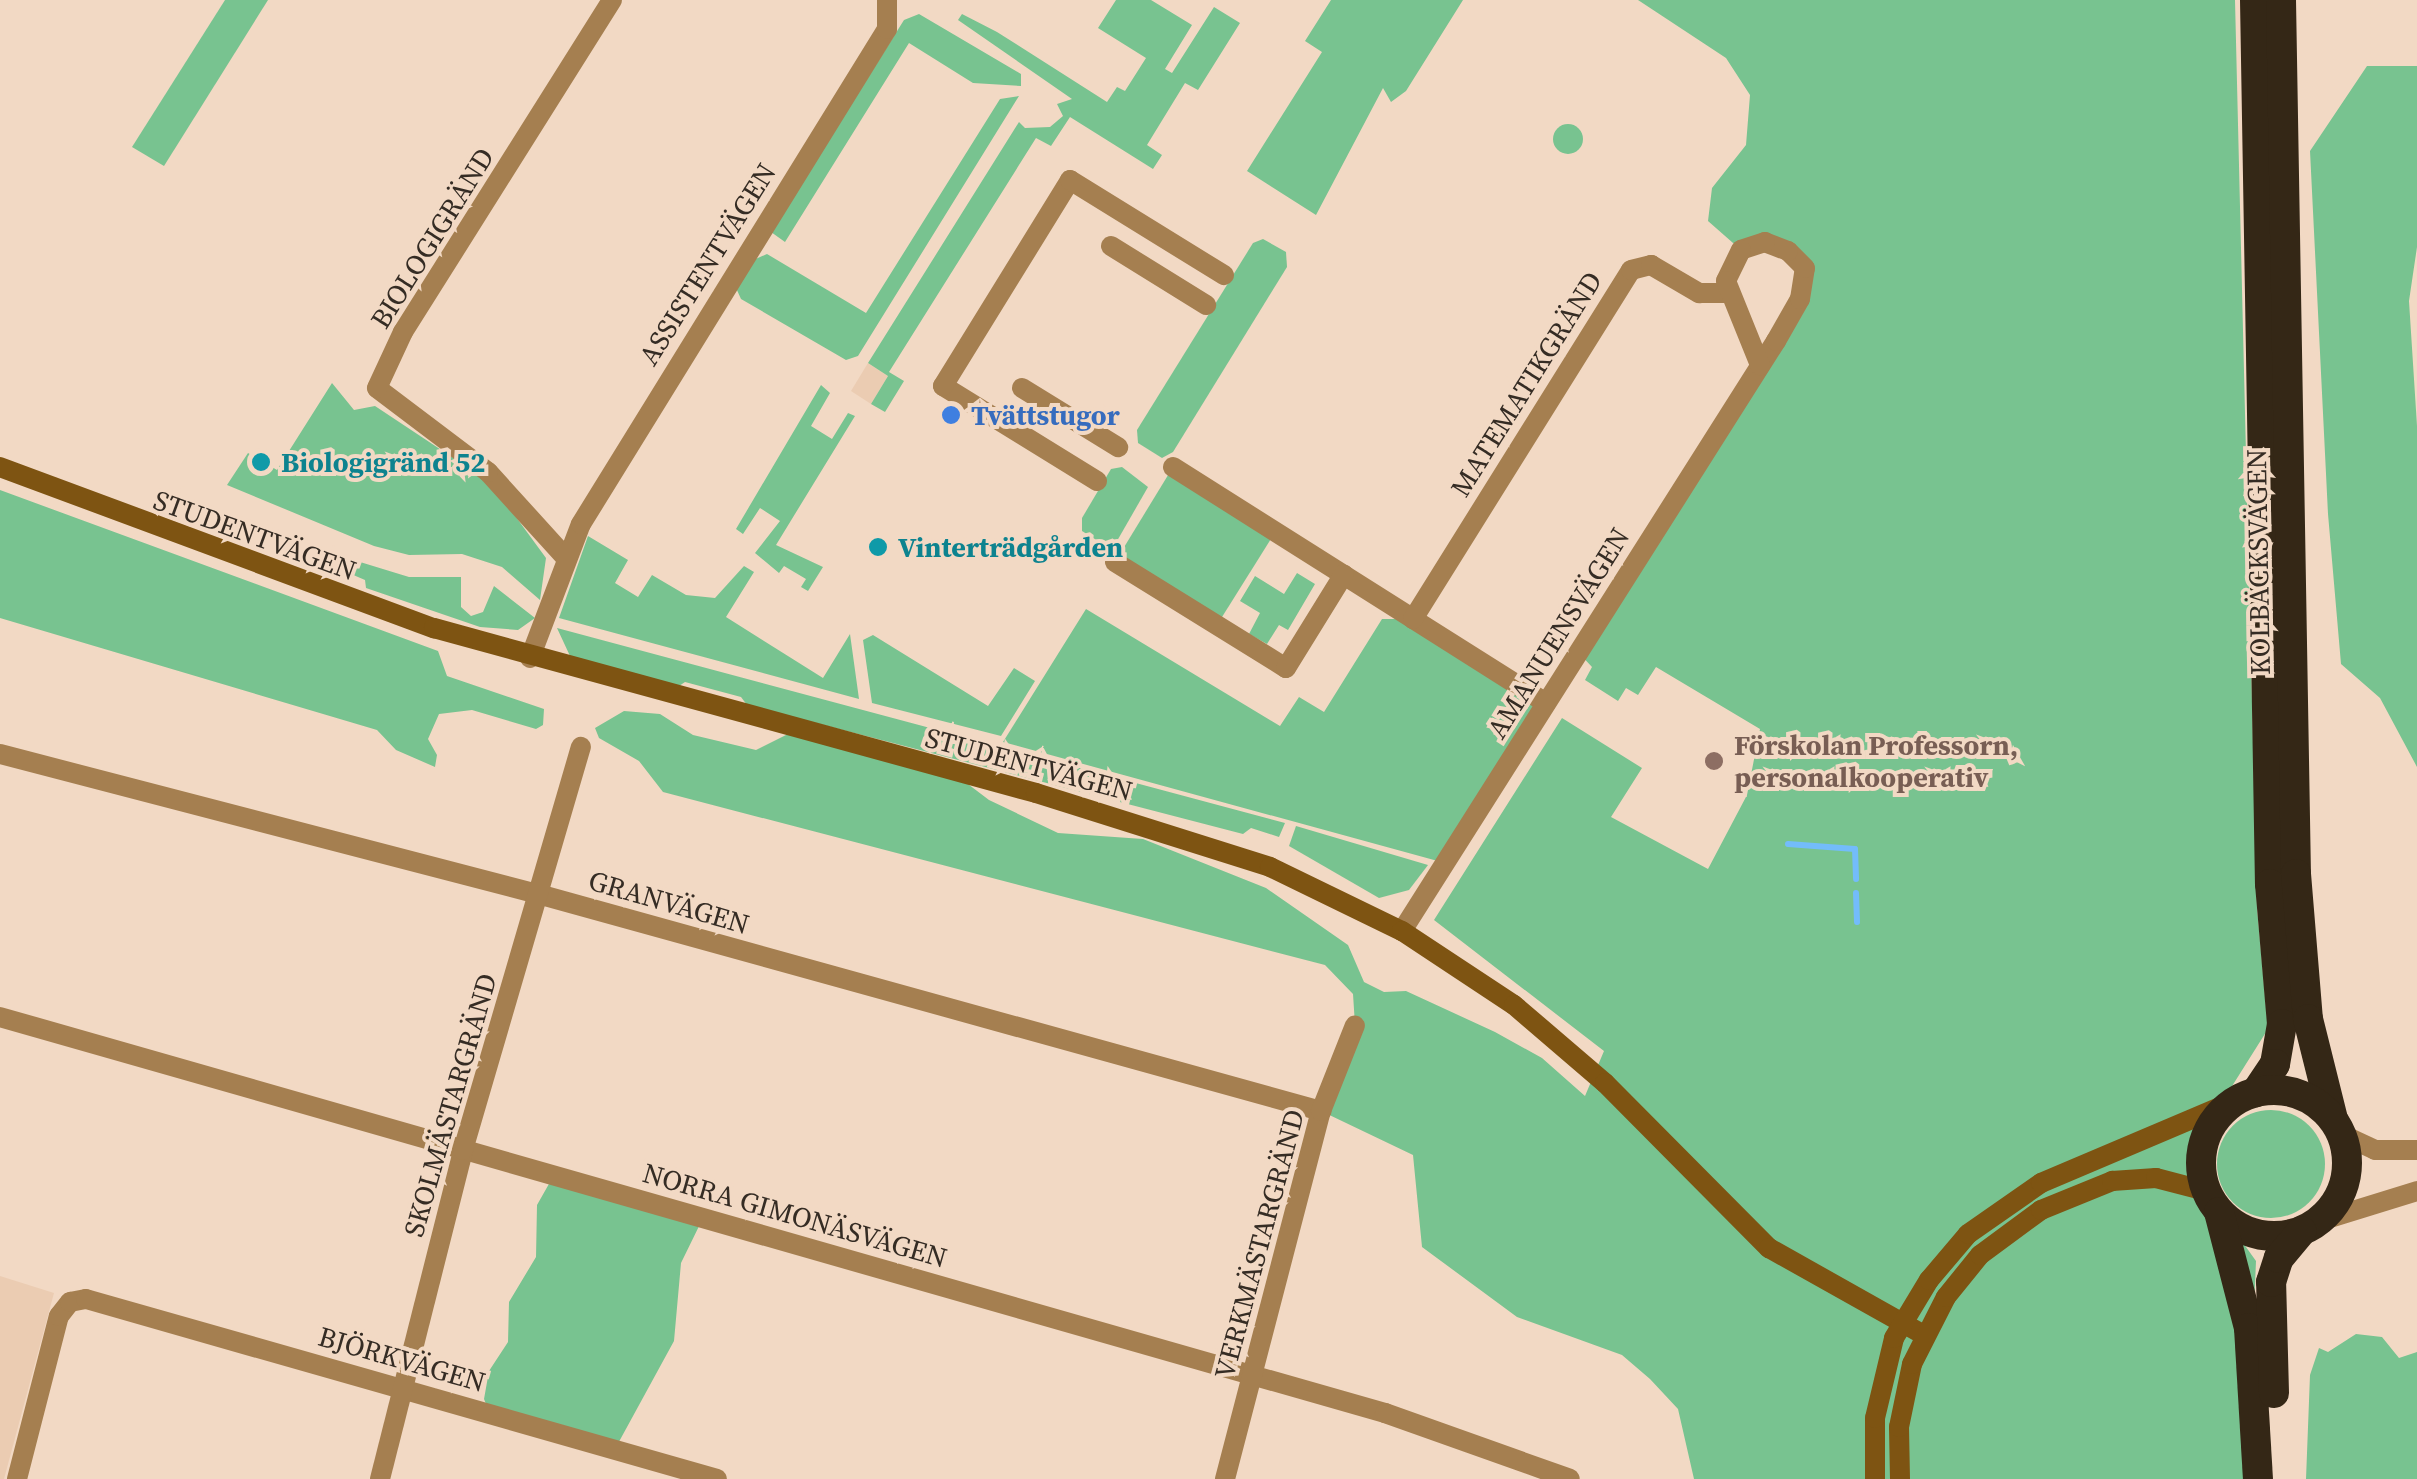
<!DOCTYPE html>
<meta charset="utf-8">
<style>
body{margin:0}
#map{position:relative;width:2417px;height:1479px;overflow:hidden;background:#f2d9c4;font-family:"Source Serif 4",serif}
div>[style]{position:absolute}
.built>*{inset:0;background:#ebccb2}
.green>*{inset:0;background:#78c390}
.round{border-radius:50%}
.stream>*{height:6px;margin:-3px;padding:0 3px;transform-origin:3px;border-radius:3px;background:#73bcfa}
.street>*{height:20px;margin:-10px;padding:0 10px;transform-origin:10px;border-radius:10px;background:#a57f50}
.secondary>*{height:20px;margin:-10px;padding:0 10px;transform-origin:10px;border-radius:10px;background:#7e5412}
.highway>*{height:30px;margin:-15px;padding:0 15px;transform-origin:15px;border-radius:15px;background:#342716}
.highway>.ring{margin:-15px;padding:0;box-sizing:content-box;background:none;border:30px solid #342716;border-radius:50%}
.dots>*{width:28px;height:28px;translate:-50% -50%;box-sizing:border-box;border:5px solid #f2d9c4;border-radius:50%}
span{translate:-50% -50%;white-space:nowrap;text-align:center;line-height:1.15;-webkit-text-stroke:8px #f2d9c4;paint-order:stroke}
.street-label{font-size:28px;color:#352c24}
.shop-label{font-size:28px;color:#366cbe;font-weight:700}
.left{translate:0 -50%;text-align:left}
.culture-label{font-size:28px;color:#0d838f;font-weight:700}
.education-label{font-size:28px;color:#785e54;font-weight:700}
</style>
<div id="map">
<div class="built">
<i style="clip-path:polygon(868px 363px,888px 376px,871px 404px,851px 391px)"></i>
<i style="clip-path:polygon(0 1276px,54px 1293px,4px 1479px,0 1479px)"></i>
</div>
<div class="green">
<i style="clip-path:polygon(225px 0,268px 0,164px 166px,132px 147px)"></i>
<i style="clip-path:polygon(1116px 0,1151px 0,1192px 25px,1165px 69px,1172px 73px,1214px 7px,1240px 23px,1198px 90px,1185px 83px,1147px 145px,1162px 155px,1153px 169px,1070px 117px,1051px 146px,1036px 138px,889px 372px,904px 381px,885px 412px,871px 404px,888px 376px,868px 363px,1019px 122px,1025px 128px,1050px 127px,1063px 116px,1057px 104px,1072px 99px,958px 20px,962px 14px,997px 32px,1107px 102px,1117px 87px,1125px 91px,1146px 58px,1098px 28px)"></i>
<i style="clip-path:polygon(1331px 0,1463px 0,1406px 91px,1391px 102px,1383px 88px,1316px 215px,1247px 171px,1322px 52px,1305px 41px)"></i>
<i style="clip-path:polygon(1638px 0,2235px 0,2257px 908px,2268px 1029px,2217px 1110px,2206px 1191px,2256px 1261px,2247px 1479px,1694px 1479px,1678px 1409px,1650px 1379px,1622px 1355px,1517px 1317px,1422px 1247px,1413px 1155px,1321px 1111px,1355px 1025px,1353px 994px,1325px 965px,663px 792px,639px 761px,599px 738px,595px 728px,624px 711px,660px 714px,693px 735px,756px 750px,796px 730px,952px 772px,989px 800px,1058px 833px,1143px 839px,1266px 888px,1348px 945px,1364px 982px,1384px 992px,1406px 991px,1495px 1032px,1542px 1058px,1585px 1096px,1604px 1051px,1434px 920px,1562px 718px,1642px 768px,1611px 817px,1708px 869px,1747px 795px,1760px 729px,1656px 667px,1638px 695px,1626px 688px,1618px 701px,1585px 680px,1592px 667px,1578px 652px,1806px 282px,1788px 251px,1741px 250px,1708px 221px,1712px 188px,1746px 145px,1750px 95px,1726px 58px)"></i>
<i style="clip-path:polygon(919px 14px,1021px 74px,1021px 86px,973px 83px,909px 43px,785px 242px,771px 232px,904px 20px)"></i>
<i style="clip-path:polygon(2367px 66px,2417px 66px,2417px 247px,2409px 301px,2417px 426px,2417px 767px,2380px 698px,2341px 664px,2328px 514px,2310px 151px)"></i>
<i style="clip-path:polygon(1019px 96px,858px 356px,846px 360px,741px 299px,736px 288px,751px 261px,767px 254px,866px 313px,1000px 99px)"></i>
<i class="round" style="left:1553px;top:124px;width:30px;height:30px"></i>
<i style="clip-path:polygon(1263px 239px,1286px 252px,1287px 267px,1173px 452px,1162px 458px,1138px 443px,1137px 430px,1253px 243px)"></i>
<i style="clip-path:polygon(332px 383px,354px 410px,375px 406px,491px 483px,546px 558px,540px 600px,502px 567px,462px 554px,409px 555px,374px 546px,227px 485px,248px 453px,277px 470px)"></i>
<i style="clip-path:polygon(821px 385px,830px 393px,811px 426px,832px 439px,848px 413px,855px 416px,776px 545px,823px 567px,808px 591px,801px 587px,806px 579px,784px 566px,779px 573px,755px 553px,780px 521px,760px 508px,743px 534px,736px 529px)"></i>
<i style="clip-path:polygon(1122px 467px,1148px 487px,1117px 541px,1106px 546px,1082px 531px,1082px 518px,1111px 469px)"></i>
<i style="clip-path:polygon(1173px 467px,1276px 531px,1217px 625px,1115px 562px)"></i>
<i style="clip-path:polygon(0 490px,438px 651px,447px 676px,544px 709px,543px 725px,536px 729px,472px 710px,439px 714px,428px 739px,437px 755px,435px 767px,396px 750px,377px 730px,0 618px)"></i>
<i style="clip-path:polygon(588px 536px,628px 560px,615px 583px,638px 597px,652px 575px,686px 595px,715px 598px,744px 566px,754px 572px,726px 617px,823px 678px,850px 634px,859px 699px,559px 618px)"></i>
<i style="clip-path:polygon(347px 558px,409px 577px,461px 577px,461px 607px,471px 616px,483px 612px,494px 586px,535px 618px,518px 630px,480px 627px,366px 588px,365px 580px,344px 571px)"></i>
<i style="clip-path:polygon(1297px 573px,1315px 584px,1288px 630px,1279px 625px,1267px 644px,1249px 634px,1260px 613px,1240px 601px,1255px 576px,1284px 594px)"></i>
<i style="clip-path:polygon(1086px 609px,1280px 726px,1299px 697px,1324px 712px,1382px 619px,1413px 619px,1546px 703px,1445px 863px,1003px 742px)"></i>
<i style="clip-path:polygon(557px 628px,1285px 823px,1279px 837px,1251px 828px,1243px 834px,747px 705px,741px 697px,685px 682px,676px 688px,570px 656px)"></i>
<i style="clip-path:polygon(873px 635px,988px 706px,1014px 668px,1035px 681px,1001px 736px,872px 703px,863px 640px)"></i>
<i style="clip-path:polygon(1296px 826px,1428px 865px,1409px 890px,1379px 898px,1289px 846px)"></i>
<i class="round" style="left:2217px;top:1110px;width:108px;height:108px"></i>
<i style="clip-path:polygon(554px 1175px,703px 1218px,681px 1263px,674px 1341px,615px 1449px,490px 1414px,484px 1399px,489px 1371px,508px 1342px,509px 1302px,536px 1257px,537px 1205px)"></i>
<i style="clip-path:polygon(2356px 1334px,2382px 1337px,2399px 1358px,2417px 1352px,2417px 1479px,2306px 1479px,2310px 1375px,2319px 1348px,2328px 1352px)"></i>
</div>
<div class="stream">
<i style="left:1788px;top:844px;width:67px;rotate:4.3deg"></i>
<i style="left:1855px;top:849px;width:30px;rotate:88deg"></i>
<i style="left:1856px;top:893px;width:29px;rotate:88deg"></i>
</div>
<div class="street">
<i style="left:1111px;top:246px;width:112px;rotate:31.8deg"></i>
<i style="left:1022px;top:388px;width:113px;rotate:31.6deg"></i>
<i style="left:1173px;top:467px;width:284px;rotate:32.3deg"></i>
<i style="left:1097px;top:481px;width:181px;rotate:-148.3deg"></i>
<i style="left:943px;top:386px;width:242px;rotate:-58.3deg"></i>
<i style="left:1070px;top:180px;width:181px;rotate:31.7deg"></i>
<i style="left:566px;top:558px;width:116px;rotate:-132.2deg"></i>
<i style="left:488px;top:472px;width:139px;rotate:-142.9deg"></i>
<i style="left:377px;top:388px;width:62px;rotate:-65.1deg"></i>
<i style="left:403px;top:332px;width:392px;rotate:-57.8deg"></i>
<i style="left:1115px;top:562px;width:201px;rotate:31.8deg"></i>
<i style="left:1286px;top:668px;width:110px;rotate:-58.3deg"></i>
<i style="left:530px;top:658px;width:143px;rotate:-69.2deg"></i>
<i style="left:581px;top:524px;width:582px;rotate:-58.28deg"></i>
<i style="left:887px;top:29px;width:29px;rotate:-90deg"></i>
<i style="left:1546px;top:703px;width:157px;rotate:-147.7deg"></i>
<i style="left:1413px;top:619px;width:411px;rotate:-58deg"></i>
<i style="left:1631px;top:270px;width:21px;rotate:-14deg"></i>
<i style="left:1651px;top:265px;width:56px;rotate:30.3deg"></i>
<i style="left:1699px;top:293px;width:29px"></i>
<i style="left:0;top:754px;width:556px;rotate:14.59deg"></i>
<i style="left:538px;top:894px;width:813px;rotate:15.49deg"></i>
<i style="left:1402px;top:931px;width:699px;rotate:-57.63deg"></i>
<i style="left:1776px;top:341px;width:48px;rotate:-60.3deg"></i>
<i style="left:1800px;top:299px;width:31px;rotate:-81deg"></i>
<i style="left:1805px;top:268px;width:24px;rotate:-135deg"></i>
<i style="left:1788px;top:251px;width:25px;rotate:-159deg"></i>
<i style="left:1765px;top:242px;width:25px;rotate:162deg"></i>
<i style="left:1741px;top:250px;width:34px;rotate:116deg"></i>
<i style="left:1726px;top:281px;width:91px;rotate:68deg"></i>
<i style="left:0;top:1017px;width:1441px;rotate:15.96deg"></i>
<i style="left:1385px;top:1413px;width:196px;rotate:19.6deg"></i>
<i style="left:2341px;top:1134px;width:38px;rotate:25deg"></i>
<i style="left:2375px;top:1150px;width:42px"></i>
<i style="left:2317px;top:1222px;width:105px;rotate:-17.2deg"></i>
<i style="left:17px;top:1479px;width:168px;rotate:-75.6deg"></i>
<i style="left:59px;top:1316px;width:18px;rotate:-52deg"></i>
<i style="left:70px;top:1302px;width:16px;rotate:-11deg"></i>
<i style="left:86px;top:1299px;width:656px;rotate:15.92deg"></i>
<i style="left:380px;top:1479px;width:339px;rotate:-75.8deg"></i>
<i style="left:463px;top:1150px;width:420px;rotate:-73.7deg"></i>
<i style="left:1225px;top:1479px;width:380px;rotate:-75.4deg"></i>
<i style="left:1321px;top:1111px;width:92px;rotate:-68.4deg"></i>
</div>
<div class="secondary">
<i style="left:0;top:467px;width:463px;rotate:20.4deg"></i>
<i style="left:434px;top:628px;width:624px;rotate:15.33deg"></i>
<i style="left:1036px;top:793px;width:245px;rotate:17.5deg"></i>
<i style="left:1270px;top:867px;width:147px;rotate:25.9deg"></i>
<i style="left:1402px;top:931px;width:134px;rotate:33.5deg"></i>
<i style="left:1514px;top:1005px;width:120px;rotate:40.6deg"></i>
<i style="left:1605px;top:1083px;width:233px;rotate:45.2deg"></i>
<i style="left:1769px;top:1248px;width:178px;rotate:29.3deg"></i>
<i style="left:1875px;top:1479px;width:61px;rotate:-90deg"></i>
<i style="left:1875px;top:1418px;width:82px;rotate:-76.6deg"></i>
<i style="left:1894px;top:1338px;width:68px;rotate:-58.9deg"></i>
<i style="left:1929px;top:1280px;width:60px;rotate:-49.7deg"></i>
<i style="left:1968px;top:1234px;width:89px;rotate:-34.9deg"></i>
<i style="left:2041px;top:1183px;width:210px;rotate:-23deg"></i>
<i style="left:1900px;top:1479px;width:52px;rotate:-91.1deg"></i>
<i style="left:1899px;top:1427px;width:64px;rotate:-78.3deg"></i>
<i style="left:1912px;top:1364px;width:75px;rotate:-63.1deg"></i>
<i style="left:1946px;top:1297px;width:54px;rotate:-51deg"></i>
<i style="left:1980px;top:1255px;width:76px;rotate:-36.4deg"></i>
<i style="left:2041px;top:1210px;width:77px;rotate:-22.2deg"></i>
<i style="left:2112px;top:1181px;width:44px;rotate:-3.9deg"></i>
<i style="left:2156px;top:1178px;width:52px;rotate:14.6deg"></i>
</div>
<div class="highway">
<i style="left:2255px;top:0;width:884px;rotate:89.03deg"></i>
<i style="left:2270px;top:884px;width:141px;rotate:85.1deg"></i>
<i style="left:2282px;top:1024px;width:41px;rotate:99.9deg"></i>
<i style="left:2275px;top:1064px;width:34px;rotate:124deg"></i>
<i style="left:2281px;top:0;width:874px;rotate:89.02deg"></i>
<i style="left:2296px;top:874px;width:145px;rotate:85.3deg"></i>
<i style="left:2308px;top:1019px;width:103px;rotate:76deg"></i>
<i class="ring" style="left:2201px;top:1090px;width:116px;height:116px"></i>
<i style="left:2219px;top:1212px;width:120px;rotate:75.5deg"></i>
<i style="left:2249px;top:1328px;width:151px;rotate:86.6deg"></i>
<i style="left:2274px;top:1393px;width:111px;rotate:-91.5deg"></i>
<i style="left:2271px;top:1282px;width:25px;rotate:-72deg"></i>
<i style="left:2279px;top:1258px;width:35px;rotate:-50deg"></i>
</div>
<div class="dots">
<i style="left:951px;top:415px;background:#3f7fe0"></i>
<i style="left:261px;top:462px;background:#0f9aa8"></i>
<i style="left:878px;top:547px;background:#0f9aa8"></i>
<i style="left:1714px;top:761px;background:#8d6e63"></i>
</div>
<div class="street-label">
<span style="left:432px;top:238px;rotate:-58deg">BIOLOGIGRÄND</span>
<span style="left:707px;top:264px;rotate:-58deg">ASSISTENTVÄGEN</span>
<span style="left:1526px;top:384px;rotate:-58deg">MATEMATIKGRÄND</span>
<span style="left:255px;top:535px;rotate:20deg">STUDENTVÄGEN</span>
<span style="left:2258px;top:562px;rotate:-91deg">KOLBÄCKSVÄGEN</span>
<span style="left:1558px;top:633px;rotate:-58deg">AMANUENSVÄGEN</span>
<span style="left:1029px;top:764px;rotate:15deg">STUDENTVÄGEN</span>
<span style="left:669px;top:902px;rotate:16deg">GRANVÄGEN</span>
<span style="left:450px;top:1105px;rotate:-74deg">SKOLMÄSTARGRÄND</span>
<span style="left:795px;top:1215px;rotate:16deg">NORRA GIMONÄSVÄGEN</span>
<span style="left:1259px;top:1244px;rotate:-75deg">VERKMÄSTARGRÄND</span>
<span style="left:402px;top:1359px;rotate:16deg">BJÖRKVÄGEN</span>
</div>
<div class="shop-label">
<span class="left" style="left:971px;top:415px">Tvättstugor</span>
</div>
<div class="culture-label">
<span class="left" style="left:281px;top:462px">Biologigränd 52</span>
<span class="left" style="left:898px;top:547px">Vinterträdgården</span>
</div>
<div class="education-label">
<span class="left" style="left:1734px;top:761px">Förskolan Professorn,<br>personalkooperativ</span>
</div>
</div>
